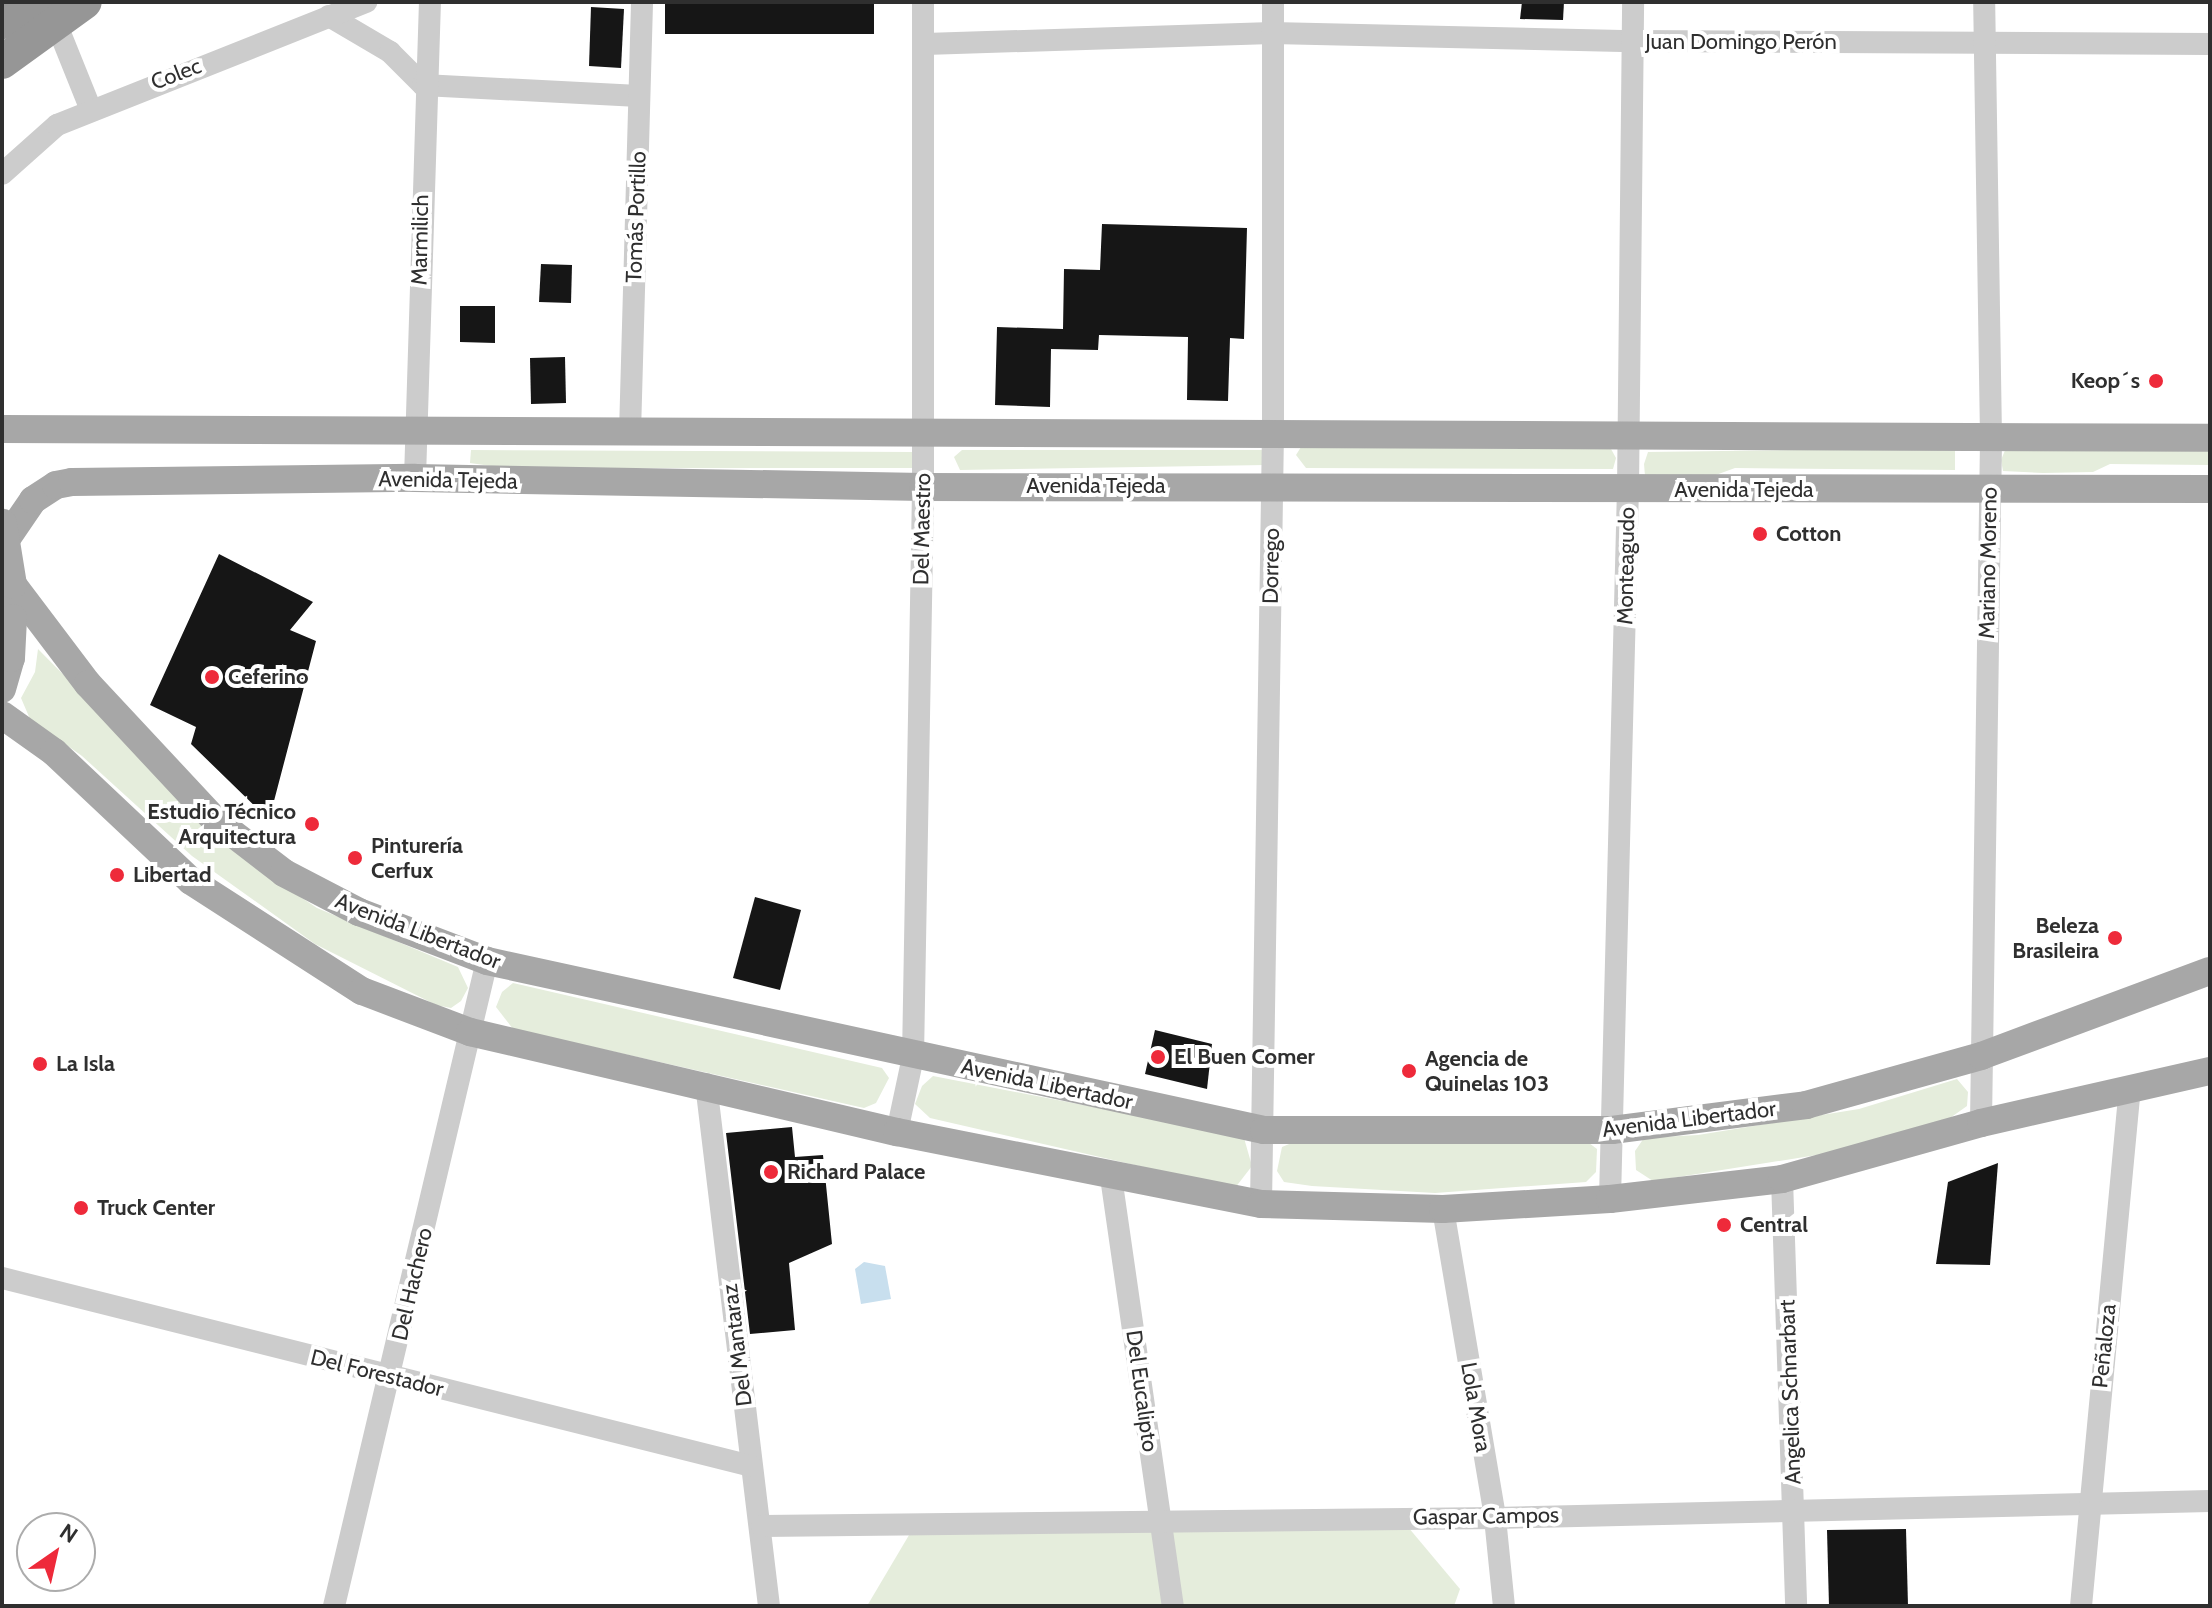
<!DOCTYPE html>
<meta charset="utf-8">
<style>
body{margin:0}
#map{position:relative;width:2212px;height:1608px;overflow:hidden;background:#fff;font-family:Cabin,sans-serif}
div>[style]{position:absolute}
.green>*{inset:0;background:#e5eddc}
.water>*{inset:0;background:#c8dfee}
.building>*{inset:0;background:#161616}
.minor>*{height:22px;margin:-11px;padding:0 11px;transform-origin:11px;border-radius:11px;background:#ccc}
.major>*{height:28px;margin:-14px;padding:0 14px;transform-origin:14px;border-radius:14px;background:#a7a7a7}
.highway>*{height:34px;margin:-17px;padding:0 17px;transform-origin:17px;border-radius:17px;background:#969696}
.dots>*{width:22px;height:22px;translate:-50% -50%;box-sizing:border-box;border:4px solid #fff;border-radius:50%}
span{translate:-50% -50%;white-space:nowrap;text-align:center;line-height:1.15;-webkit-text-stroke:8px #fff;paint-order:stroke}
.street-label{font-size:22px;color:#2f2f2f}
.poi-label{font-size:22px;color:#2f2f2f;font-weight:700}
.right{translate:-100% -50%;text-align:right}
.left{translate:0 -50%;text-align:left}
.frame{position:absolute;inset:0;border:4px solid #2f2f2f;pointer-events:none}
.north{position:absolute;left:16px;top:1512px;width:80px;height:80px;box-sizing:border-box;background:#fff;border:2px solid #acacac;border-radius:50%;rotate:34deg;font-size:22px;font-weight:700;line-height:32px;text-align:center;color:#2f2f2f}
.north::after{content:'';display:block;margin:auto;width:28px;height:36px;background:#ee2a3a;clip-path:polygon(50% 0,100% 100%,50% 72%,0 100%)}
</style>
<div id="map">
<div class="green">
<i style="clip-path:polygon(1301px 447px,1611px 449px,1616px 458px,1613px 469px,1306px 468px,1296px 455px)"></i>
<i style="clip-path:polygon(2210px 447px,2210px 465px,2110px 464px,2093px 472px,2043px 473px,2003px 471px,2001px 460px,2006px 448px)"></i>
<i style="clip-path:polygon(1955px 448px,1955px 470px,1735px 468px,1713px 476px,1645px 476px,1644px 464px,1648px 452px)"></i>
<i style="clip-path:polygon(471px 450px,912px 452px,912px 468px,505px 468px,470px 463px)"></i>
<i style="clip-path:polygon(962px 450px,1263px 450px,1266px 465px,960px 470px,954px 457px)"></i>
<i style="clip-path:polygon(38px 649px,250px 863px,317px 908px,458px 967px,468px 988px,461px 1001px,451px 1008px,436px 1005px,315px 944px,192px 856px,82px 756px,30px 719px,21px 698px,35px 672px)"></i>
<i style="clip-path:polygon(513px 983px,882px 1068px,889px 1078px,876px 1103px,864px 1108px,513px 1029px,496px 1007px,502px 992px)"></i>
<i style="clip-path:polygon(933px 1076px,1228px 1133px,1244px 1138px,1252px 1166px,1235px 1188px,930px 1118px,915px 1104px,922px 1086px)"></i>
<i style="clip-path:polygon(1957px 1079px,1968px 1092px,1967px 1106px,1950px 1118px,1823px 1154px,1653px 1181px,1636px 1170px,1635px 1151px,1644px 1138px,1698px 1135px,1859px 1109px)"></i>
<i style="clip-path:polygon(1539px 1138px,1585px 1140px,1597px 1149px,1596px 1172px,1586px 1182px,1435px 1193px,1312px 1186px,1284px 1182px,1277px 1171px,1282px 1147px,1294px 1142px)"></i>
<i style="clip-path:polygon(1408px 1527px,1460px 1589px,1454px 1606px,867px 1606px,912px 1530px)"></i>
</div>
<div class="water">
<i style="clip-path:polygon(864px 1262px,885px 1266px,891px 1299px,861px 1304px,855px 1269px)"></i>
</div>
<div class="building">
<i style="clip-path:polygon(665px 2px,874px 2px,874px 34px,665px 34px)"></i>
<i style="clip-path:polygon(1522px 2px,1564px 2px,1563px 20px,1520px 19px)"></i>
<i style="clip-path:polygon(591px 7px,624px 9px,621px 68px,589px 66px)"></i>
<i style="clip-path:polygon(1102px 224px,1247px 228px,1244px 339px,1230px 338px,1228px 401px,1187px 400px,1188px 337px,1099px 335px,1098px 350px,1051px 349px,1050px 407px,995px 405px,997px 327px,1063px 329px,1064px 269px,1100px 270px)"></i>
<i style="clip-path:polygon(541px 264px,572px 265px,571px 303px,539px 302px)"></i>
<i style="clip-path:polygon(460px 306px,495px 306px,495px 343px,460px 342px)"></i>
<i style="clip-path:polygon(565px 357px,566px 403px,531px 404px,530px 358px)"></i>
<i style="clip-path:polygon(219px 554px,313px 602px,290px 630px,316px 641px,269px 820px,191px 744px,196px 727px,150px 705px)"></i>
<i style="clip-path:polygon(755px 897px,801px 910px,780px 990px,733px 978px)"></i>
<i style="clip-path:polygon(1155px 1030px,1212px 1044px,1207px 1089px,1145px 1074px)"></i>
<i style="clip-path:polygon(792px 1127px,795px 1157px,823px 1155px,832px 1244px,789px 1263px,795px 1330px,750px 1334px,726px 1133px)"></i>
<i style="clip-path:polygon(1998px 1163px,1990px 1265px,1936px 1264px,1948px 1182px)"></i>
<i style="clip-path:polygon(1906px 1529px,1908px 1606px,1829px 1606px,1827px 1530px)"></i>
</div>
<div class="minor">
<i style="left:329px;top:16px;width:71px;rotate:30.5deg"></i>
<i style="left:390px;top:52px;width:47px;rotate:45deg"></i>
<i style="left:423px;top:85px;width:216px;rotate:2.9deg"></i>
<i style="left:56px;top:23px;width:94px;rotate:68.1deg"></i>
<i style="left:925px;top:44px;width:347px;rotate:-1.8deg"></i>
<i style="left:1272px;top:33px;width:361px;rotate:1.3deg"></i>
<i style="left:1633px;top:41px;width:577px;rotate:0.3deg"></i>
<i style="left:2px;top:174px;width:74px;rotate:-41.7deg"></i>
<i style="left:57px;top:125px;width:333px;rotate:-21.7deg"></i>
<i style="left:630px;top:433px;width:431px;rotate:-88.4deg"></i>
<i style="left:415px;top:478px;width:476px;rotate:-88.2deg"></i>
<i style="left:706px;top:1084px;width:526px;rotate:83.12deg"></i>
<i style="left:1981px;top:1123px;width:686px;rotate:-89.16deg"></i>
<i style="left:1991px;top:437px;width:435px;rotate:-90.9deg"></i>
<i style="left:897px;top:1132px;width:77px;rotate:-78deg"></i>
<i style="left:913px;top:1057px;width:570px;rotate:-88.99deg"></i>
<i style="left:923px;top:487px;width:485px;rotate:-90deg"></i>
<i style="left:1111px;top:1177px;width:433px;rotate:81.8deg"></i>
<i style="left:1782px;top:1179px;width:427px;rotate:88.1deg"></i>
<i style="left:1610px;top:1199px;width:709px;rotate:-88.55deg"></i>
<i style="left:1628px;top:490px;width:488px;rotate:-89.4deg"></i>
<i style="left:1261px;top:1204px;width:769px;rotate:-89.11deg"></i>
<i style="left:1273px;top:435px;width:433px;rotate:-90deg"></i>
<i style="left:1443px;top:1209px;width:313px;rotate:80.4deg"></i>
<i style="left:1495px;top:1518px;width:88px;rotate:84.2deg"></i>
<i style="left:2px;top:1278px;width:772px;rotate:14.09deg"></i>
<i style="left:762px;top:1526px;width:733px;rotate:-0.63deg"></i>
<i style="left:1495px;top:1518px;width:715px;rotate:-1.36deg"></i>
<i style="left:334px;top:1606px;width:663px;rotate:-76.66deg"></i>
<i style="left:2081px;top:1606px;width:521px;rotate:-84.61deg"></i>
</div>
<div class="major">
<i style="left:2px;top:429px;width:2208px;rotate:0.23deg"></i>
<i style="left:7px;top:538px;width:46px;rotate:-55.6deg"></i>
<i style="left:33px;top:500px;width:27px;rotate:-33deg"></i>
<i style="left:56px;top:485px;width:16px;rotate:-11deg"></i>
<i style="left:72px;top:482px;width:343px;rotate:-0.7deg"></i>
<i style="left:415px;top:478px;width:508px;rotate:1.01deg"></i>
<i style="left:923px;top:487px;width:1287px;rotate:0.09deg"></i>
<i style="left:13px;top:585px;width:124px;rotate:52.9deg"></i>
<i style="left:88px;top:684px;width:185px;rotate:47deg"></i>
<i style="left:214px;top:819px;width:88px;rotate:37.6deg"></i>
<i style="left:284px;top:873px;width:85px;rotate:27.5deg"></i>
<i style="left:359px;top:912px;width:137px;rotate:20.9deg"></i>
<i style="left:487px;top:961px;width:795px;rotate:12.27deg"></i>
<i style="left:1264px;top:1130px;width:348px"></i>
<i style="left:1612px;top:1130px;width:196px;rotate:-7.3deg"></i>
<i style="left:1806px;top:1105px;width:182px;rotate:-15.6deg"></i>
<i style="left:1981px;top:1056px;width:244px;rotate:-20.4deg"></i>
<i style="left:2px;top:634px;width:19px;rotate:-55deg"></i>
<i style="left:13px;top:618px;width:33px;rotate:-90deg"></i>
<i style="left:13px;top:585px;width:63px;rotate:-99.2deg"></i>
<i style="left:2px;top:689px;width:32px;rotate:-74deg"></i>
<i style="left:11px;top:658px;width:40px;rotate:-87.1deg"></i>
<i style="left:2px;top:715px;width:64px;rotate:35.4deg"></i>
<i style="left:54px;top:752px;width:188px;rotate:43.3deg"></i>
<i style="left:191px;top:881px;width:203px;rotate:32.8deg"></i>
<i style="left:362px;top:991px;width:116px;rotate:20.8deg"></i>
<i style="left:470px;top:1032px;width:439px;rotate:13.2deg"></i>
<i style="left:897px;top:1132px;width:371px;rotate:11.2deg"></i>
<i style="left:1261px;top:1204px;width:182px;rotate:1.6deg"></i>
<i style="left:1443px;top:1209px;width:167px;rotate:-3.4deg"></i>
<i style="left:1610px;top:1199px;width:173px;rotate:-6.6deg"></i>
<i style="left:1782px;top:1179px;width:207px;rotate:-15.7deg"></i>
<i style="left:1981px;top:1123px;width:235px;rotate:-12.8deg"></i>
</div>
<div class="highway">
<i style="left:2px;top:22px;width:64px;rotate:-18.2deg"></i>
<i style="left:2px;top:62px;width:102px;rotate:-35.9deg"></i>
</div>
<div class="dots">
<i style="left:2156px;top:381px;background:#ee2a3a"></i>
<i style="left:1760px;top:534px;background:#ee2a3a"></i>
<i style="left:212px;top:677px;background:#ee2a3a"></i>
<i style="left:312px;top:824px;background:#ee2a3a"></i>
<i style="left:355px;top:858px;background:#ee2a3a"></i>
<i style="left:117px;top:875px;background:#ee2a3a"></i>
<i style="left:2115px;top:938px;background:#ee2a3a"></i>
<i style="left:1158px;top:1057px;background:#ee2a3a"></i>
<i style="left:40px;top:1064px;background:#ee2a3a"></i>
<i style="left:1409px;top:1071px;background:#ee2a3a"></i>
<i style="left:771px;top:1172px;background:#ee2a3a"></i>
<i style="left:81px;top:1208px;background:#ee2a3a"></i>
<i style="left:1724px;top:1225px;background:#ee2a3a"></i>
</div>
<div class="street-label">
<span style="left:1741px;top:42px">Juan Domingo Perón</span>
<span style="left:176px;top:74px;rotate:-21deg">Colec</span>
<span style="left:636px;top:217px;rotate:-88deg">Tomás Portillo</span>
<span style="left:420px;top:240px;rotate:-89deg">Marmilich</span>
<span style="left:448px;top:480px;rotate:1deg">Avenida Tejeda</span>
<span style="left:1096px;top:486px">Avenida Tejeda</span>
<span style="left:1744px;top:490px">Avenida Tejeda</span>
<span style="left:922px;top:529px;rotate:-89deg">Del Maestro</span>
<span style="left:1988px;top:563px;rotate:-89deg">Mariano Moreno</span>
<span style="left:1271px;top:566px;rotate:-89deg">Dorrego</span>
<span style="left:1626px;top:566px;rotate:-89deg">Monteagudo</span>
<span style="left:418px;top:931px;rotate:21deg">Avenida Libertador</span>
<span style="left:1047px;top:1084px;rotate:12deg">Avenida Libertador</span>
<span style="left:1689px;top:1119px;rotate:-7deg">Avenida Libertador</span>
<span style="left:412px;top:1284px;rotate:-77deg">Del Hachero</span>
<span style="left:737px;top:1345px;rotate:-97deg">Del Mantaraz</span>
<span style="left:2104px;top:1346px;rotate:-84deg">Peñaloza</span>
<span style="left:377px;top:1373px;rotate:14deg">Del Forestador</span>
<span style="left:1142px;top:1391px;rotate:82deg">Del Eucalipto</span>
<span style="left:1790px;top:1392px;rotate:-92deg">Angelica Schnarbart</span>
<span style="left:1476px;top:1407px;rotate:80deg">Lola Mora</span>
<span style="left:1486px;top:1516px;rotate:-1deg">Gaspar Campos</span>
</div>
<div class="poi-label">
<span class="right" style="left:2140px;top:381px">Keop´s</span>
<span class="left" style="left:1776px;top:534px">Cotton</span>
<span class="left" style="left:228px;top:677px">Ceferino</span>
<span class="right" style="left:296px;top:824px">Estudio Técnico<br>Arquitectura</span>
<span class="left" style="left:371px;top:858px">Pinturería<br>Cerfux</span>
<span class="left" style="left:133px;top:875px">Libertad</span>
<span class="right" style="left:2099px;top:938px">Beleza<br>Brasileira</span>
<span class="left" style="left:1174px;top:1057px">El Buen Comer</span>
<span class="left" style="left:1425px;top:1071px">Agencia de<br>Quinelas 103</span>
<span class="left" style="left:56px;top:1064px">La Isla</span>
<span class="left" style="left:787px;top:1172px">Richard Palace</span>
<span class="left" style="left:97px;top:1208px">Truck Center</span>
<span class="left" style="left:1740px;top:1225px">Central</span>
</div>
<div class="frame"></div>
<div class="north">N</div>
</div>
